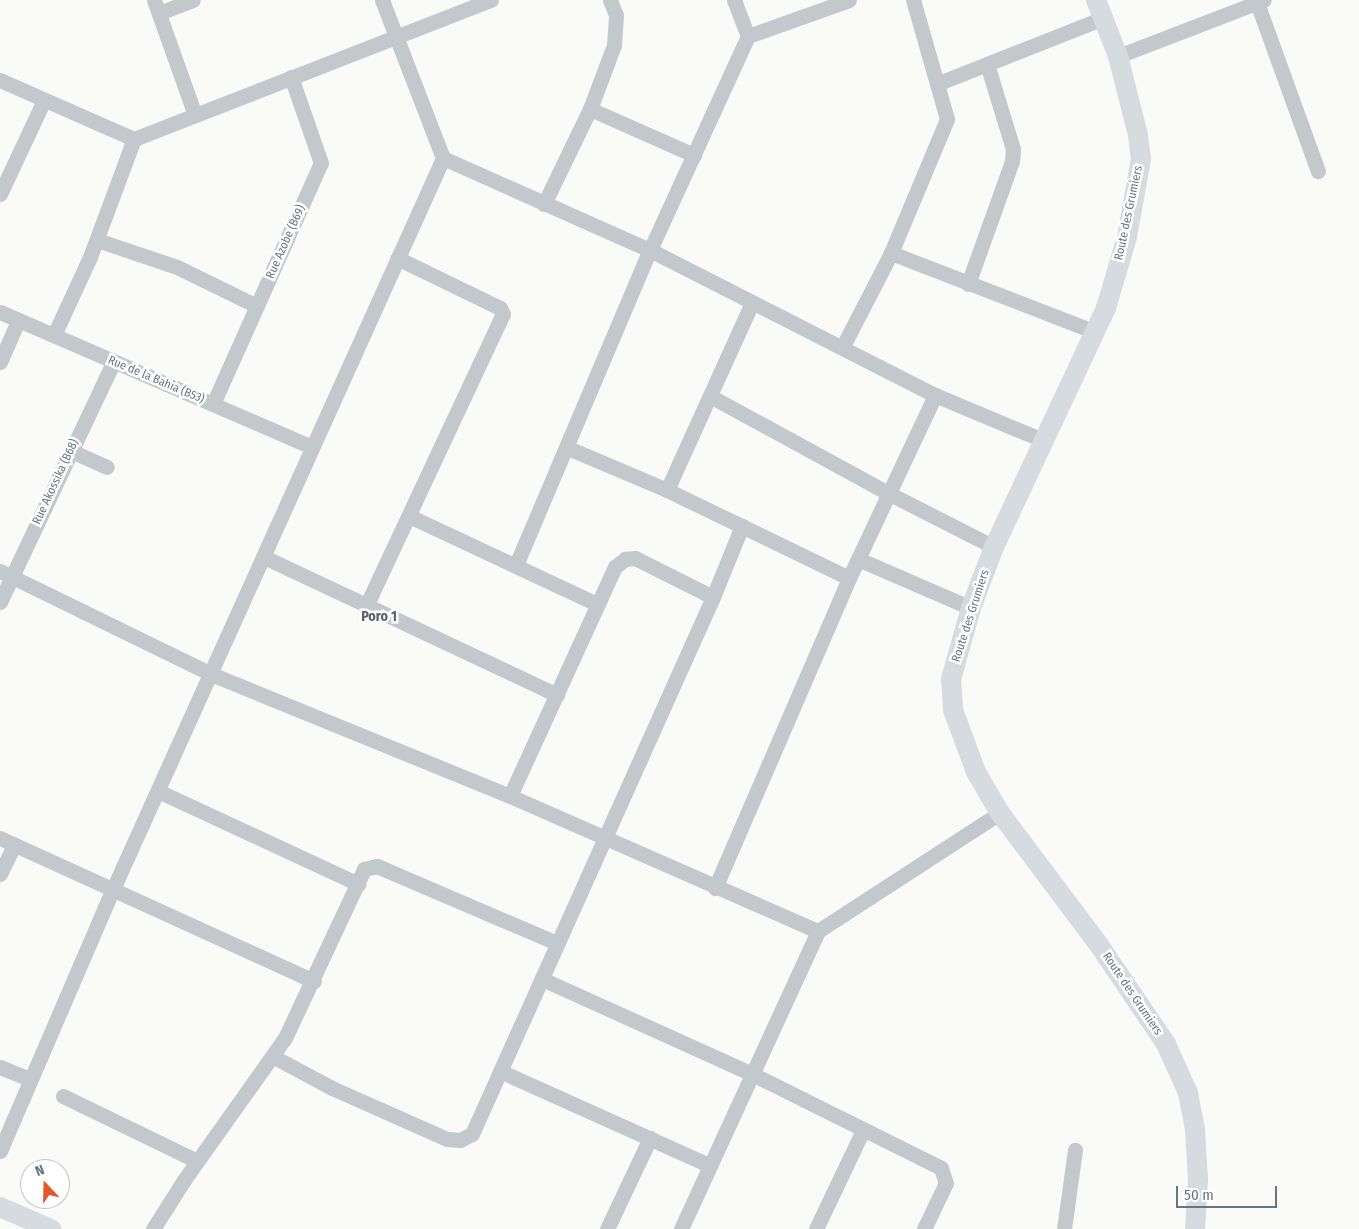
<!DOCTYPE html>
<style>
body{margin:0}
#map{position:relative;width:1359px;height:1229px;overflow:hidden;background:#fafaf8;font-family:"Fira Sans Condensed",sans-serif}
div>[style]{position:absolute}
.minor>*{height:15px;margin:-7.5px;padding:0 7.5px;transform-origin:7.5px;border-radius:7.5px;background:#c3c8cc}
.major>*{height:20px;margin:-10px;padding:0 10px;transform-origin:10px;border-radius:10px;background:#d6dbdf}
span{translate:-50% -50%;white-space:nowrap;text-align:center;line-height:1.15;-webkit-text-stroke:5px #fff;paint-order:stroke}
.street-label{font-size:12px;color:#657683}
.neighbourhood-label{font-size:14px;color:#57646e;font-weight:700}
.north{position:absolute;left:20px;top:1159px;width:50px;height:50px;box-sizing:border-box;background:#fff;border:1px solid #c1c8cd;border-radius:50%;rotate:339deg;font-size:14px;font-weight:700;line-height:20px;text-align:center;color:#657683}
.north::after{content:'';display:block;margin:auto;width:18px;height:22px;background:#e4572e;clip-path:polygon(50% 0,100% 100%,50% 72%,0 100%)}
.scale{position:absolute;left:1176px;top:1186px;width:101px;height:22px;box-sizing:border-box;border:2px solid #657683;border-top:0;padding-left:6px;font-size:15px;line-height:18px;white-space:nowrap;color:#657683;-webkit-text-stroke:4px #fff;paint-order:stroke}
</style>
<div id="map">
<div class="minor">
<i style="left:154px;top:0;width:122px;rotate:70.4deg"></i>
<i style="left:382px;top:0;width:169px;rotate:68.9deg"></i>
<i style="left:443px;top:158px;width:227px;rotate:24deg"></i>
<i style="left:650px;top:250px;width:320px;rotate:27deg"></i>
<i style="left:935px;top:395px;width:119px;rotate:22.7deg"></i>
<i style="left:734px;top:0;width:39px;rotate:69deg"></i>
<i style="left:1256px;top:0;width:182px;rotate:70.1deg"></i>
<i style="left:159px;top:13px;width:36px;rotate:-21deg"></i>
<i style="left:1118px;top:56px;width:156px;rotate:-21deg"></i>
<i style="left:0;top:80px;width:146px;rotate:23.8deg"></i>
<i style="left:134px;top:139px;width:383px;rotate:-21.3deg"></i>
<i style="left:939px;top:83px;width:176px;rotate:-21.6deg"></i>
<i style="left:590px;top:109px;width:114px;rotate:23.9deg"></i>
<i style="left:0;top:194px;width:104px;rotate:-64.9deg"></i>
<i style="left:544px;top:204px;width:106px;rotate:-64.2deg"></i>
<i style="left:590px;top:109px;width:68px;rotate:-69.4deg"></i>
<i style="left:614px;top:45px;width:30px;rotate:-86deg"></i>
<i style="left:616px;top:15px;width:16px;rotate:-112deg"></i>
<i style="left:97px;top:240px;width:84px;rotate:18.6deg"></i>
<i style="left:177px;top:267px;width:89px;rotate:26deg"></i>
<i style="left:891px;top:253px;width:220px;rotate:21.1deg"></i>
<i style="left:968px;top:284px;width:131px;rotate:-70.3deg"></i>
<i style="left:1012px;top:161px;width:12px;rotate:-85deg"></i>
<i style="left:1013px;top:149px;width:89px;rotate:-107deg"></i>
<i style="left:0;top:312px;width:340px;rotate:23.4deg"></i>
<i style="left:54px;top:335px;width:86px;rotate:-65.2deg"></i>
<i style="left:90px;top:257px;width:126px;rotate:-69.6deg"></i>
<i style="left:843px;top:346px;width:105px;rotate:-62.7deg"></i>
<i style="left:891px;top:253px;width:145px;rotate:-67.3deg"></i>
<i style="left:947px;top:119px;width:124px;rotate:-105.9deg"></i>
<i style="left:0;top:362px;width:45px;rotate:-66.3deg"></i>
<i style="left:710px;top:396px;width:205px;rotate:28.6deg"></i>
<i style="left:890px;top:494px;width:117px;rotate:27deg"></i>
<i style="left:213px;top:404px;width:264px;rotate:-65.9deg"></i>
<i style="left:321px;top:163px;width:91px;rotate:-109.2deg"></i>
<i style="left:568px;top:448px;width:108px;rotate:23deg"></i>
<i style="left:667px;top:490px;width:202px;rotate:25.8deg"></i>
<i style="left:71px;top:451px;width:39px;rotate:24deg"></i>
<i style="left:667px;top:490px;width:205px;rotate:-65.6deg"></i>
<i style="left:409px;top:516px;width:208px;rotate:25.1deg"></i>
<i style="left:264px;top:557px;width:324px;rotate:25.2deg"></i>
<i style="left:858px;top:559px;width:123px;rotate:23.4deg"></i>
<i style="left:516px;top:565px;width:342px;rotate:-67deg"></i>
<i style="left:650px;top:250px;width:235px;rotate:-65.4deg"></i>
<i style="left:748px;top:36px;width:107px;rotate:-19.6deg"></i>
<i style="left:0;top:571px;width:235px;rotate:26deg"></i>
<i style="left:211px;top:674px;width:323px;rotate:22.2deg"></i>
<i style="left:510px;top:796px;width:336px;rotate:23.7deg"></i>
<i style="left:0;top:602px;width:264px;rotate:-64.7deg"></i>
<i style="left:367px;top:604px;width:320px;rotate:-64.9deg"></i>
<i style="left:503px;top:314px;width:7px;rotate:-117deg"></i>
<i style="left:500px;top:308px;width:114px;rotate:-154.1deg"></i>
<i style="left:158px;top:791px;width:221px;rotate:24.9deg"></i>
<i style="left:510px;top:796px;width:252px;rotate:-65.4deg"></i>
<i style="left:615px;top:567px;width:13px;rotate:-39deg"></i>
<i style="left:625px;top:559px;width:10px;rotate:-6deg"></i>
<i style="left:635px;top:558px;width:87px;rotate:26.6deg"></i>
<i style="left:0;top:838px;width:345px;rotate:24.5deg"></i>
<i style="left:0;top:874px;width:32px;rotate:-64deg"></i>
<i style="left:715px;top:888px;width:338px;rotate:-66.6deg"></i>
<i style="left:849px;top:578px;width:202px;rotate:-64.8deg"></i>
<i style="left:542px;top:979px;width:228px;rotate:24.3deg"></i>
<i style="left:750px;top:1073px;width:213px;rotate:26.4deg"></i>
<i style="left:941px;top:1168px;width:16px;rotate:72deg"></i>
<i style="left:946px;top:1183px;width:51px;rotate:115.6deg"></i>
<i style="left:274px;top:1057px;width:66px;rotate:28.1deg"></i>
<i style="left:332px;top:1088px;width:126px;rotate:23.9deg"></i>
<i style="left:447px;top:1139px;width:13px;rotate:4deg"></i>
<i style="left:460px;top:1140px;width:13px;rotate:-27deg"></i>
<i style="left:472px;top:1134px;width:589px;rotate:-65.83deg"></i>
<i style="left:713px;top:597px;width:77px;rotate:-67.8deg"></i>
<i style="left:0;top:1067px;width:32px;rotate:22deg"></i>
<i style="left:502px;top:1072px;width:227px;rotate:24.2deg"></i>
<i style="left:63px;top:1096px;width:149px;rotate:25.9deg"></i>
<i style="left:0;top:1151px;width:285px;rotate:-66.7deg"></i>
<i style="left:113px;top:889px;width:802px;rotate:-65.7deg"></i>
<i style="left:153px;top:1229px;width:58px;rotate:-57.7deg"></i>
<i style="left:184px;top:1180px;width:174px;rotate:-54.6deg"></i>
<i style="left:285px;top:1038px;width:187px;rotate:-64.9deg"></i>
<i style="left:364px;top:869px;width:13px;rotate:-13deg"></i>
<i style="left:377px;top:866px;width:196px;rotate:23.2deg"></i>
<i style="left:607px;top:1229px;width:101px;rotate:-64.7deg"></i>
<i style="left:681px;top:1229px;width:328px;rotate:-65.3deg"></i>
<i style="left:818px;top:931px;width:217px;rotate:-33deg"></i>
<i style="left:816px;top:1229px;width:110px;rotate:-64.6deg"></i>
<i style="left:1064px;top:1229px;width:80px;rotate:-82.1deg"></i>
</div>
<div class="major">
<i style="left:1096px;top:0;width:60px;rotate:68.6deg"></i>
<i style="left:1118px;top:56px;width:81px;rotate:75.8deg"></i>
<i style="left:1138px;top:135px;width:24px;rotate:83deg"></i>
<i style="left:1141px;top:159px;width:79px;rotate:100.2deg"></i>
<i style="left:1127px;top:237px;width:74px;rotate:106.5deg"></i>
<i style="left:1106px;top:308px;width:264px;rotate:115.1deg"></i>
<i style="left:994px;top:547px;width:65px;rotate:110.7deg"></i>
<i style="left:971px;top:608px;width:74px;rotate:105.7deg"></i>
<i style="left:951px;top:679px;width:31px;rotate:86deg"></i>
<i style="left:953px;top:710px;width:66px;rotate:69.6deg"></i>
<i style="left:976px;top:772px;width:48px;rotate:59.7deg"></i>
<i style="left:1000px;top:813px;width:165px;rotate:53.1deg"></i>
<i style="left:1099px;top:945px;width:120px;rotate:55.9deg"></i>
<i style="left:1166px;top:1044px;width:54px;rotate:65.8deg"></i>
<i style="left:1188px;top:1093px;width:37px;rotate:79deg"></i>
<i style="left:1195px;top:1129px;width:50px;rotate:86.6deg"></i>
<i style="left:1198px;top:1179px;width:50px;rotate:93.4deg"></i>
<i style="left:0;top:1207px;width:56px;rotate:23.3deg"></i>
</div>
<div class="street-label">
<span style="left:1129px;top:213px;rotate:-78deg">Route des Grumiers</span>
<span style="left:286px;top:242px;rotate:-66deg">Rue Azobe (B69)</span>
<span style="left:156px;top:380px;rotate:23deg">Rue de la Bahia (B53)</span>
<span style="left:56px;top:482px;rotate:-65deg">Rue Akossika (B68)</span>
<span style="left:971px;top:616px;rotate:-72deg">Route des Grumiers</span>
<span style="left:1132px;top:994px;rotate:56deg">Route des Grumiers</span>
</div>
<div class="neighbourhood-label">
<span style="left:379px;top:617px">Poro 1</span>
</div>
<div class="north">N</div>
<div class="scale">50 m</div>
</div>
